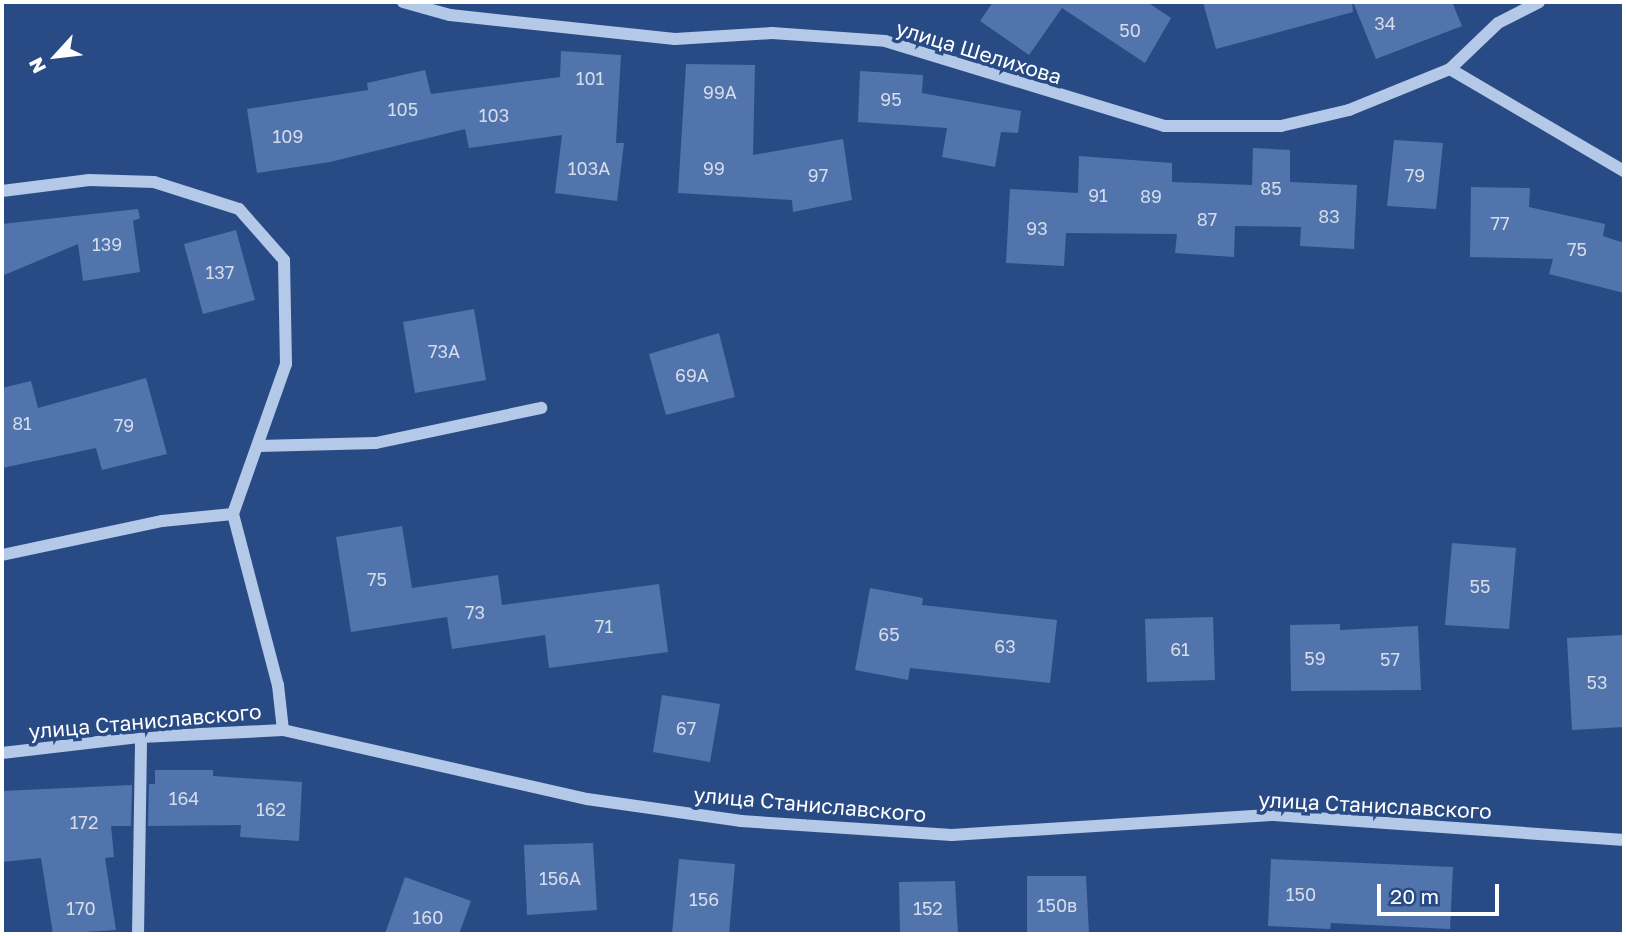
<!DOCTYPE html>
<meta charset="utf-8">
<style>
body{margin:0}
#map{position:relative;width:1626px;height:936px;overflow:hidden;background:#294b85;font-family:"Golos Text",sans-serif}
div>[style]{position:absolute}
.building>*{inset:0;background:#5274ad}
.minor>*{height:12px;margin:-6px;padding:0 6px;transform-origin:6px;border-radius:6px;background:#b4c8e7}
span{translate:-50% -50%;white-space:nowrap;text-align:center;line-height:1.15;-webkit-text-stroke:7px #294b85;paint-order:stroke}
.number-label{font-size:18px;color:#d4dcea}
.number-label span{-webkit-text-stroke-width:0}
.street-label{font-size:21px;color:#fff}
.frame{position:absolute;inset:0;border:4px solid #fff;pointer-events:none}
.north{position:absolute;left:21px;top:21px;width:70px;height:70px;-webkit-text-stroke:5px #294b85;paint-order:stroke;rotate:243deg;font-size:19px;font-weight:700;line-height:28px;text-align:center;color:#fff}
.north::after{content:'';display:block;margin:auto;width:24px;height:32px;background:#fff;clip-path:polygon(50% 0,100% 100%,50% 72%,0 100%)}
.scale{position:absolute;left:1377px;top:884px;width:122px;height:32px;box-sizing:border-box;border:4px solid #fff;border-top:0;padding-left:9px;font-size:21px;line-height:24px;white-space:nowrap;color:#fff;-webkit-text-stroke:5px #294b85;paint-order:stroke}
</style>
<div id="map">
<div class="building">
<i style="clip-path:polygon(993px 2px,1147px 2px,1171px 18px,1145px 63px,1062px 8px,1029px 55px,980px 21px)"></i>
<i style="clip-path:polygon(1203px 2px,1352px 2px,1353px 12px,1216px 49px)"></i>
<i style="clip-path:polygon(1353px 2px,1452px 2px,1462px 26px,1376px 59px)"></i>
<i style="clip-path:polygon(561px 51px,621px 55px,616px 143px,624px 143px,617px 201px,555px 193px,562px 135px,469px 148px,465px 129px,330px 162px,257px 173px,247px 109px,368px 90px,367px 83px,425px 70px,431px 94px,560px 77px)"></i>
<i style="clip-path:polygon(686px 64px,755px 65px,753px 155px,843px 139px,852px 200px,793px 212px,792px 200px,678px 193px)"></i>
<i style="clip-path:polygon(860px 71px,923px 75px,922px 93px,1021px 111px,1018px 133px,1001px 132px,995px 167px,942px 157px,947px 128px,858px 122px)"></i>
<i style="clip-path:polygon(1394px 140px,1443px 143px,1436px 209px,1387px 206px)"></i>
<i style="clip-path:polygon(1253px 148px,1290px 150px,1290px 182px,1357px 185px,1354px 249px,1300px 246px,1301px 227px,1235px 226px,1234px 257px,1175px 253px,1177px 234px,1066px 233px,1064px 266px,1006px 263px,1010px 189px,1078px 193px,1079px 156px,1172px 163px,1172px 182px,1252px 185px)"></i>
<i style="clip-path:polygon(1471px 187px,1530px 188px,1529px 207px,1605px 224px,1603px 236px,1624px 243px,1624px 293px,1549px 274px,1553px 259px,1470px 257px)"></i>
<i style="clip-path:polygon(138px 209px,140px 218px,133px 221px,140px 272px,83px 281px,78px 244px,2px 276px,2px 224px)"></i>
<i style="clip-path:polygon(236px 230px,255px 300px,203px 314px,184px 244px)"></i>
<i style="clip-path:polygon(474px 309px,486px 380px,415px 393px,403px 322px)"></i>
<i style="clip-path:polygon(719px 333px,735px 397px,666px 415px,649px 354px)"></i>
<i style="clip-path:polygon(146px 378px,167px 454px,102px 470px,96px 448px,2px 468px,2px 388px,31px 381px,38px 408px)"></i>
<i style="clip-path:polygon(402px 526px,412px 588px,498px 575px,502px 605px,659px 584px,668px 652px,549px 668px,545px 635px,452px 649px,447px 617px,351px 632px,336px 537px)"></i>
<i style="clip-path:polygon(1452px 543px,1516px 548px,1509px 629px,1445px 625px)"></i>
<i style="clip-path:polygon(870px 588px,923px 598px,922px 605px,1057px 620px,1050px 683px,910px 668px,908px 680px,855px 670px)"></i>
<i style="clip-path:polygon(1213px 617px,1215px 680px,1147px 682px,1145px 619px)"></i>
<i style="clip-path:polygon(1340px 624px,1340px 630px,1418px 626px,1421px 690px,1291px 691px,1290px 625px)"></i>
<i style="clip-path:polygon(1624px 635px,1624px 727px,1572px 730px,1567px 638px)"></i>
<i style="clip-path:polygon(662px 695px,720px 704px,710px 762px,653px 752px)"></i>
<i style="clip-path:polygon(155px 770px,213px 770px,213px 776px,302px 782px,299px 841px,240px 837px,241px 825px,148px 826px,149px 784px,155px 784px)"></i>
<i style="clip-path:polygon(132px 785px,131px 826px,111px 826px,114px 857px,105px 858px,116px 930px,53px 934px,41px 858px,2px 862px,2px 791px)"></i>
<i style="clip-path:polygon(593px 843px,597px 910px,527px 915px,524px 845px)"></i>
<i style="clip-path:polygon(679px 859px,735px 864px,729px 934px,672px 934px)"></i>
<i style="clip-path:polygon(1271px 859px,1453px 867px,1450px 929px,1331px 923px,1330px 929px,1268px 926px)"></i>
<i style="clip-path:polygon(1027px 876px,1086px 876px,1089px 934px,1027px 934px)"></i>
<i style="clip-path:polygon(405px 877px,471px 901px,459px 934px,385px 934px)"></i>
<i style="clip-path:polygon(955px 881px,958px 934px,900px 934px,899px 882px)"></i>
</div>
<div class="minor">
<i style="left:403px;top:2px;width:49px;rotate:15.5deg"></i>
<i style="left:450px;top:15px;width:226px;rotate:6.1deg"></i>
<i style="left:675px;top:39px;width:97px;rotate:-3.5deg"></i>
<i style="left:772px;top:33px;width:113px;rotate:4deg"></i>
<i style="left:885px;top:41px;width:292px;rotate:16.9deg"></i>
<i style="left:1164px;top:126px;width:117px"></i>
<i style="left:1281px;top:126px;width:70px;rotate:-13.2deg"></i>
<i style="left:1349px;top:110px;width:109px;rotate:-22.1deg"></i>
<i style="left:1450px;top:69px;width:202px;rotate:30.4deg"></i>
<i style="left:1450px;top:69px;width:66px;rotate:-43.8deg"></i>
<i style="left:1498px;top:23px;width:46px;rotate:-27.1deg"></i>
<i style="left:2px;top:191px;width:88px;rotate:-7.2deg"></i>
<i style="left:89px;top:180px;width:65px;rotate:1.8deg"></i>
<i style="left:154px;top:182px;width:89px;rotate:17.6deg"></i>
<i style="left:239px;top:209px;width:68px;rotate:48.6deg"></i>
<i style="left:284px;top:260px;width:104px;rotate:88.9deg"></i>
<i style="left:286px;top:364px;width:159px;rotate:109.5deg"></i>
<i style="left:233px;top:514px;width:177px;rotate:75.3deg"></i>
<i style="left:278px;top:685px;width:45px;rotate:83.7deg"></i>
<i style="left:259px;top:446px;width:117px;rotate:-1.5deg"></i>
<i style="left:376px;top:443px;width:169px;rotate:-12deg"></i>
<i style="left:2px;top:555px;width:164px;rotate:-12deg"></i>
<i style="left:162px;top:521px;width:71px;rotate:-5.6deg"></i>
<i style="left:2px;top:753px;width:140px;rotate:-6.6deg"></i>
<i style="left:141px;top:737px;width:142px;rotate:-2.8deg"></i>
<i style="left:283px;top:730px;width:312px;rotate:12.8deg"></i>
<i style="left:587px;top:799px;width:156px;rotate:8.1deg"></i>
<i style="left:741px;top:821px;width:211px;rotate:3.8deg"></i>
<i style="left:952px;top:835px;width:323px;rotate:-3.6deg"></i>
<i style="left:1274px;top:815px;width:351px;rotate:4.1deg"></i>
<i style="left:138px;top:934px;width:197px;rotate:-89.1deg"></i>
</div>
<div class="number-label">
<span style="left:1385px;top:23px">34</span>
<span style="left:1130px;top:30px">50</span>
<span style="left:590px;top:78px">101</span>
<span style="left:720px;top:92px">99А</span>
<span style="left:891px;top:99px">95</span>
<span style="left:403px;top:109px">105</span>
<span style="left:494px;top:115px">103</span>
<span style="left:288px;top:136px">109</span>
<span style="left:589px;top:168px">103А</span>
<span style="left:714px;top:168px">99</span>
<span style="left:818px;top:175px">97</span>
<span style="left:1415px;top:175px">79</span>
<span style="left:1271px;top:188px">85</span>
<span style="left:1098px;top:195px">91</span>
<span style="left:1151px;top:196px">89</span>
<span style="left:1329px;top:216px">83</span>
<span style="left:1207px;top:219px">87</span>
<span style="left:1500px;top:223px">77</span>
<span style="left:1037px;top:228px">93</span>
<span style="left:107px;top:244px">139</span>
<span style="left:1577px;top:249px">75</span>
<span style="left:220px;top:272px">137</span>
<span style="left:444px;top:351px">73А</span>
<span style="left:692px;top:375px">69А</span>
<span style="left:22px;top:423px">81</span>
<span style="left:124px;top:425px">79</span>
<span style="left:377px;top:579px">75</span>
<span style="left:1480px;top:586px">55</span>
<span style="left:475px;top:612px">73</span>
<span style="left:604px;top:626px">71</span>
<span style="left:889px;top:634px">65</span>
<span style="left:1005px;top:646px">63</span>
<span style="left:1180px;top:649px">61</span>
<span style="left:1315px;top:658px">59</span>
<span style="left:1390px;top:659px">57</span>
<span style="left:1597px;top:682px">53</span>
<span style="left:686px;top:728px">67</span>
<span style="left:184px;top:798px">164</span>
<span style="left:271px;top:809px">162</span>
<span style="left:84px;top:822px">172</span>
<span style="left:560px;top:878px">156А</span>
<span style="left:1301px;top:894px">150</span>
<span style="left:704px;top:899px">156</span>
<span style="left:1057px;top:905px">150в</span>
<span style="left:81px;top:908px">170</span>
<span style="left:928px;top:908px">152</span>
<span style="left:428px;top:917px">160</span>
</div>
<div class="street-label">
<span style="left:979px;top:52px;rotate:17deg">улица Шелихова</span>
<span style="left:145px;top:721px;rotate:-5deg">улица Станиславского</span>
<span style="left:810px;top:804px;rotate:5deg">улица Станиславского</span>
<span style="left:1375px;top:805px;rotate:3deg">улица Станиславского</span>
</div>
<div class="frame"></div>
<div class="north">N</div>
<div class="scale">20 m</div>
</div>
